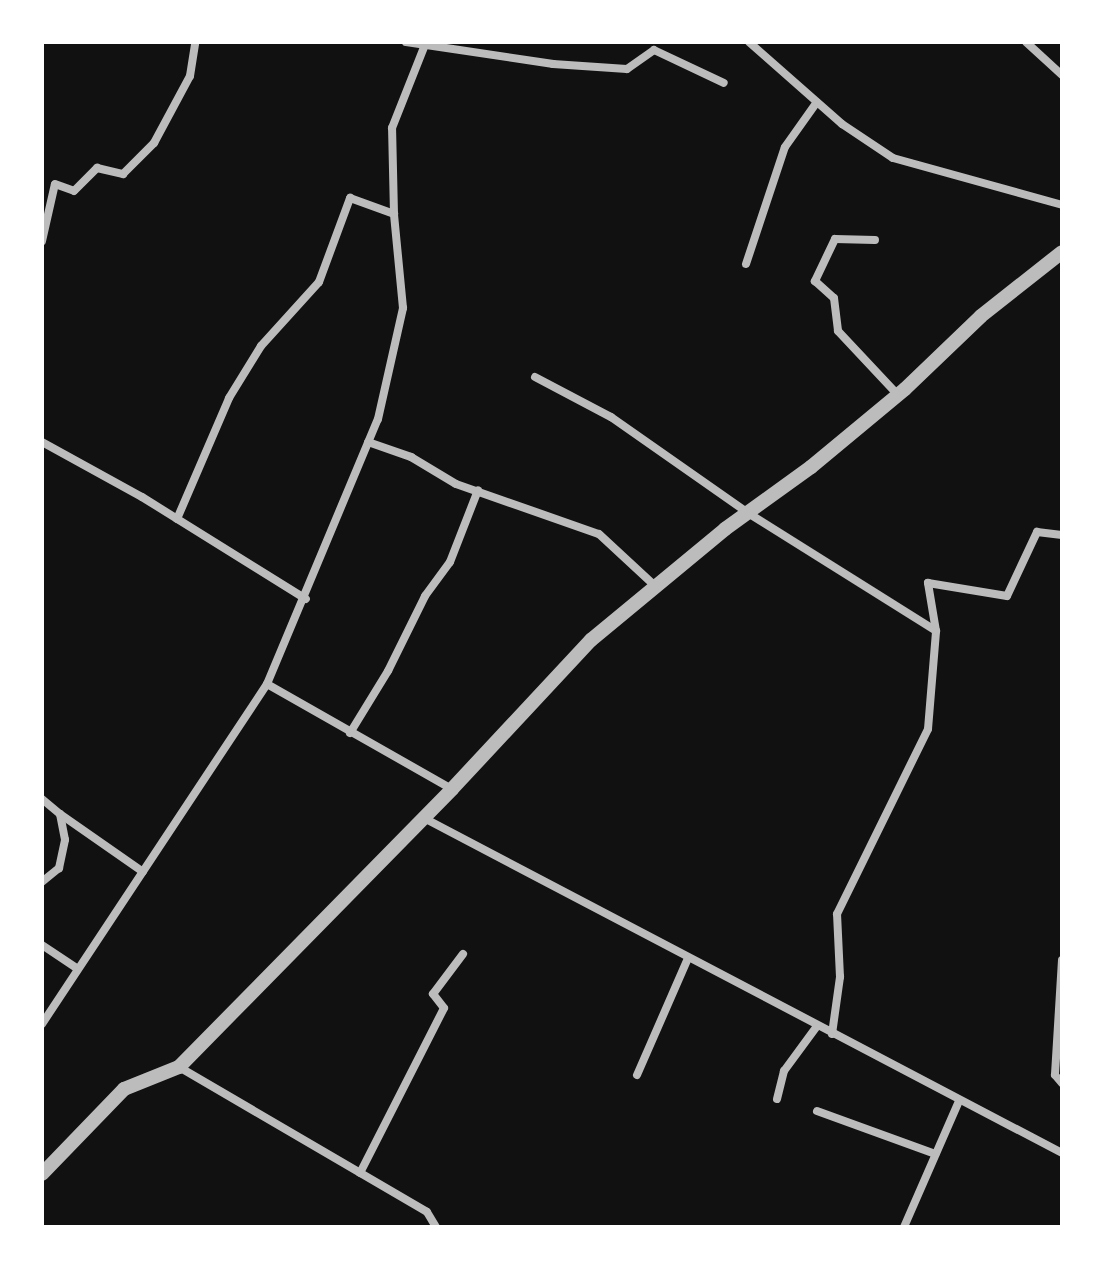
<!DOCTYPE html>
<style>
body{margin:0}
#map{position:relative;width:1104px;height:1269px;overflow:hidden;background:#111;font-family:"Crimson Pro",serif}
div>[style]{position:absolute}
.minor>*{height:8px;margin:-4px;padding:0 4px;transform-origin:4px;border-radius:4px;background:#bcbcbc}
.tertiary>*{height:14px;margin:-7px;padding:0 7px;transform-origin:7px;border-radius:7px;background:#bcbcbc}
span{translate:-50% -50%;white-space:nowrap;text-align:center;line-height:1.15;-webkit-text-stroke:8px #fff;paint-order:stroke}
.frame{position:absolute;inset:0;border:44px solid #fff;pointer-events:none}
</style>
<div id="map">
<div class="minor">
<i style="left:406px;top:42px;width:149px;rotate:8.5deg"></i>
<i style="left:553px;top:64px;width:74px;rotate:3.9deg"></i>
<i style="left:627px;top:69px;width:33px;rotate:-35deg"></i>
<i style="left:654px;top:50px;width:77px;rotate:25.2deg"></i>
<i style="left:749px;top:42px;width:124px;rotate:41.4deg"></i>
<i style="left:842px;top:124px;width:61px;rotate:33.7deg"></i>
<i style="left:893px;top:158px;width:175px;rotate:15.5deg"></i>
<i style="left:1026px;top:42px;width:49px;rotate:42.5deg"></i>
<i style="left:875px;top:240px;width:40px;rotate:-178.6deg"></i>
<i style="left:835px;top:239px;width:47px;rotate:115.5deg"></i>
<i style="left:815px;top:281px;width:25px;rotate:42deg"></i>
<i style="left:834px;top:298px;width:33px;rotate:83deg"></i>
<i style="left:838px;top:331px;width:88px;rotate:46.8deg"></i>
<i style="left:42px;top:241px;width:58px;rotate:-77.2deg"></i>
<i style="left:55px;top:184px;width:20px;rotate:20deg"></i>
<i style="left:74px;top:191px;width:33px;rotate:-45deg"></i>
<i style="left:97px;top:168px;width:27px;rotate:13deg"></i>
<i style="left:123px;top:174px;width:44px;rotate:-45deg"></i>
<i style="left:154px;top:143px;width:76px;rotate:-61.8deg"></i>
<i style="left:190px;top:76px;width:33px;rotate:-81deg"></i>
<i style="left:746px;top:264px;width:123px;rotate:-71.6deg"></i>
<i style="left:785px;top:147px;width:55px;rotate:-54.6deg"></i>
<i style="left:535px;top:377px;width:86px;rotate:27.8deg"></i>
<i style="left:611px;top:417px;width:167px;rotate:35deg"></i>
<i style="left:748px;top:513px;width:222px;rotate:32.1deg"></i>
<i style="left:42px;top:442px;width:114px;rotate:28.8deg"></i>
<i style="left:142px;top:497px;width:193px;rotate:31.9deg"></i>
<i style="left:368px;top:442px;width:46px;rotate:19.2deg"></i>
<i style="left:411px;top:457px;width:52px;rotate:31deg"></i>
<i style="left:456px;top:484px;width:151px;rotate:19.3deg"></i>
<i style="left:599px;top:534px;width:75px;rotate:42.8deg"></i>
<i style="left:177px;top:519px;width:132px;rotate:-66.7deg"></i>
<i style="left:229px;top:398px;width:61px;rotate:-58.4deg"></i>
<i style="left:261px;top:346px;width:86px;rotate:-47.8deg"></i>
<i style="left:319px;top:282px;width:90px;rotate:-69.7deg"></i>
<i style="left:350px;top:198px;width:47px;rotate:20deg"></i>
<i style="left:267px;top:684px;width:213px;rotate:29.6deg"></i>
<i style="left:350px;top:733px;width:73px;rotate:-58.5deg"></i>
<i style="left:388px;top:671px;width:84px;rotate:-63.7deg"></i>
<i style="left:425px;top:596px;width:42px;rotate:-53.7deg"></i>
<i style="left:450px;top:562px;width:77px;rotate:-68.7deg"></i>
<i style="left:42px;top:799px;width:23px;rotate:40deg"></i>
<i style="left:60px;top:814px;width:26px;rotate:79deg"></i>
<i style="left:65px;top:840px;width:29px;rotate:102deg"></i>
<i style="left:59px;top:868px;width:22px;rotate:141deg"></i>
<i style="left:60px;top:814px;width:101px;rotate:34.9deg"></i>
<i style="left:422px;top:817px;width:723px;rotate:27.7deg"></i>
<i style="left:42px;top:945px;width:43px;rotate:33.7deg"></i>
<i style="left:1062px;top:960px;width:115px;rotate:93.5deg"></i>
<i style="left:1055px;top:1075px;width:11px;rotate:49deg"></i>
<i style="left:42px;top:1024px;width:408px;rotate:-56.5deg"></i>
<i style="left:267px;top:684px;width:287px;rotate:-67.3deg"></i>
<i style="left:378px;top:419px;width:114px;rotate:-77.3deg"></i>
<i style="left:403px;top:308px;width:94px;rotate:-95.5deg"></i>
<i style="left:394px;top:214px;width:86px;rotate:-91.3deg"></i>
<i style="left:392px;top:128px;width:92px;rotate:-68.4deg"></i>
<i style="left:832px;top:1034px;width:58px;rotate:-82deg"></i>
<i style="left:840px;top:977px;width:63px;rotate:-92.7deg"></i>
<i style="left:837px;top:914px;width:206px;rotate:-63.8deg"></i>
<i style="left:928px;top:729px;width:98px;rotate:-85.3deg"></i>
<i style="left:936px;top:631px;width:49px;rotate:-99.5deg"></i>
<i style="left:928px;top:583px;width:80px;rotate:9.3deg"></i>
<i style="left:1007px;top:596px;width:71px;rotate:-64.9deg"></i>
<i style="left:1037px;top:532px;width:25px;rotate:7deg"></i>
<i style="left:179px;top:1067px;width:287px;rotate:30.3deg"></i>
<i style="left:427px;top:1212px;width:17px;rotate:59deg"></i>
<i style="left:637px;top:1075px;width:128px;rotate:-66.4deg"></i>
<i style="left:777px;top:1099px;width:29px;rotate:-76deg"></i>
<i style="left:784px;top:1071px;width:56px;rotate:-53.7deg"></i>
<i style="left:817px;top:1111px;width:126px;rotate:20deg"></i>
<i style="left:360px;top:1173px;width:185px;rotate:-63deg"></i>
<i style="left:444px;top:1008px;width:18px;rotate:-128deg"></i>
<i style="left:433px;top:994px;width:50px;rotate:-53.1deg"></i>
<i style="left:904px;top:1227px;width:137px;rotate:-66.4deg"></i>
</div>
<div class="tertiary">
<i style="left:42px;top:1174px;width:118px;rotate:-46deg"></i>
<i style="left:124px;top:1089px;width:59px;rotate:-21.8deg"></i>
<i style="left:179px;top:1067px;width:390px;rotate:-45.5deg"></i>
<i style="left:452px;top:789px;width:204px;rotate:-47deg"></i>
<i style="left:591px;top:640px;width:174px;rotate:-39.6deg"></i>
<i style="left:725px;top:529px;width:106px;rotate:-35.8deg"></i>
<i style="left:811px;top:467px;width:122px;rotate:-39.7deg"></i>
<i style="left:905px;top:389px;width:105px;rotate:-43.8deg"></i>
<i style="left:981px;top:316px;width:103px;rotate:-38.3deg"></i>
</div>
<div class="frame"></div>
</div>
